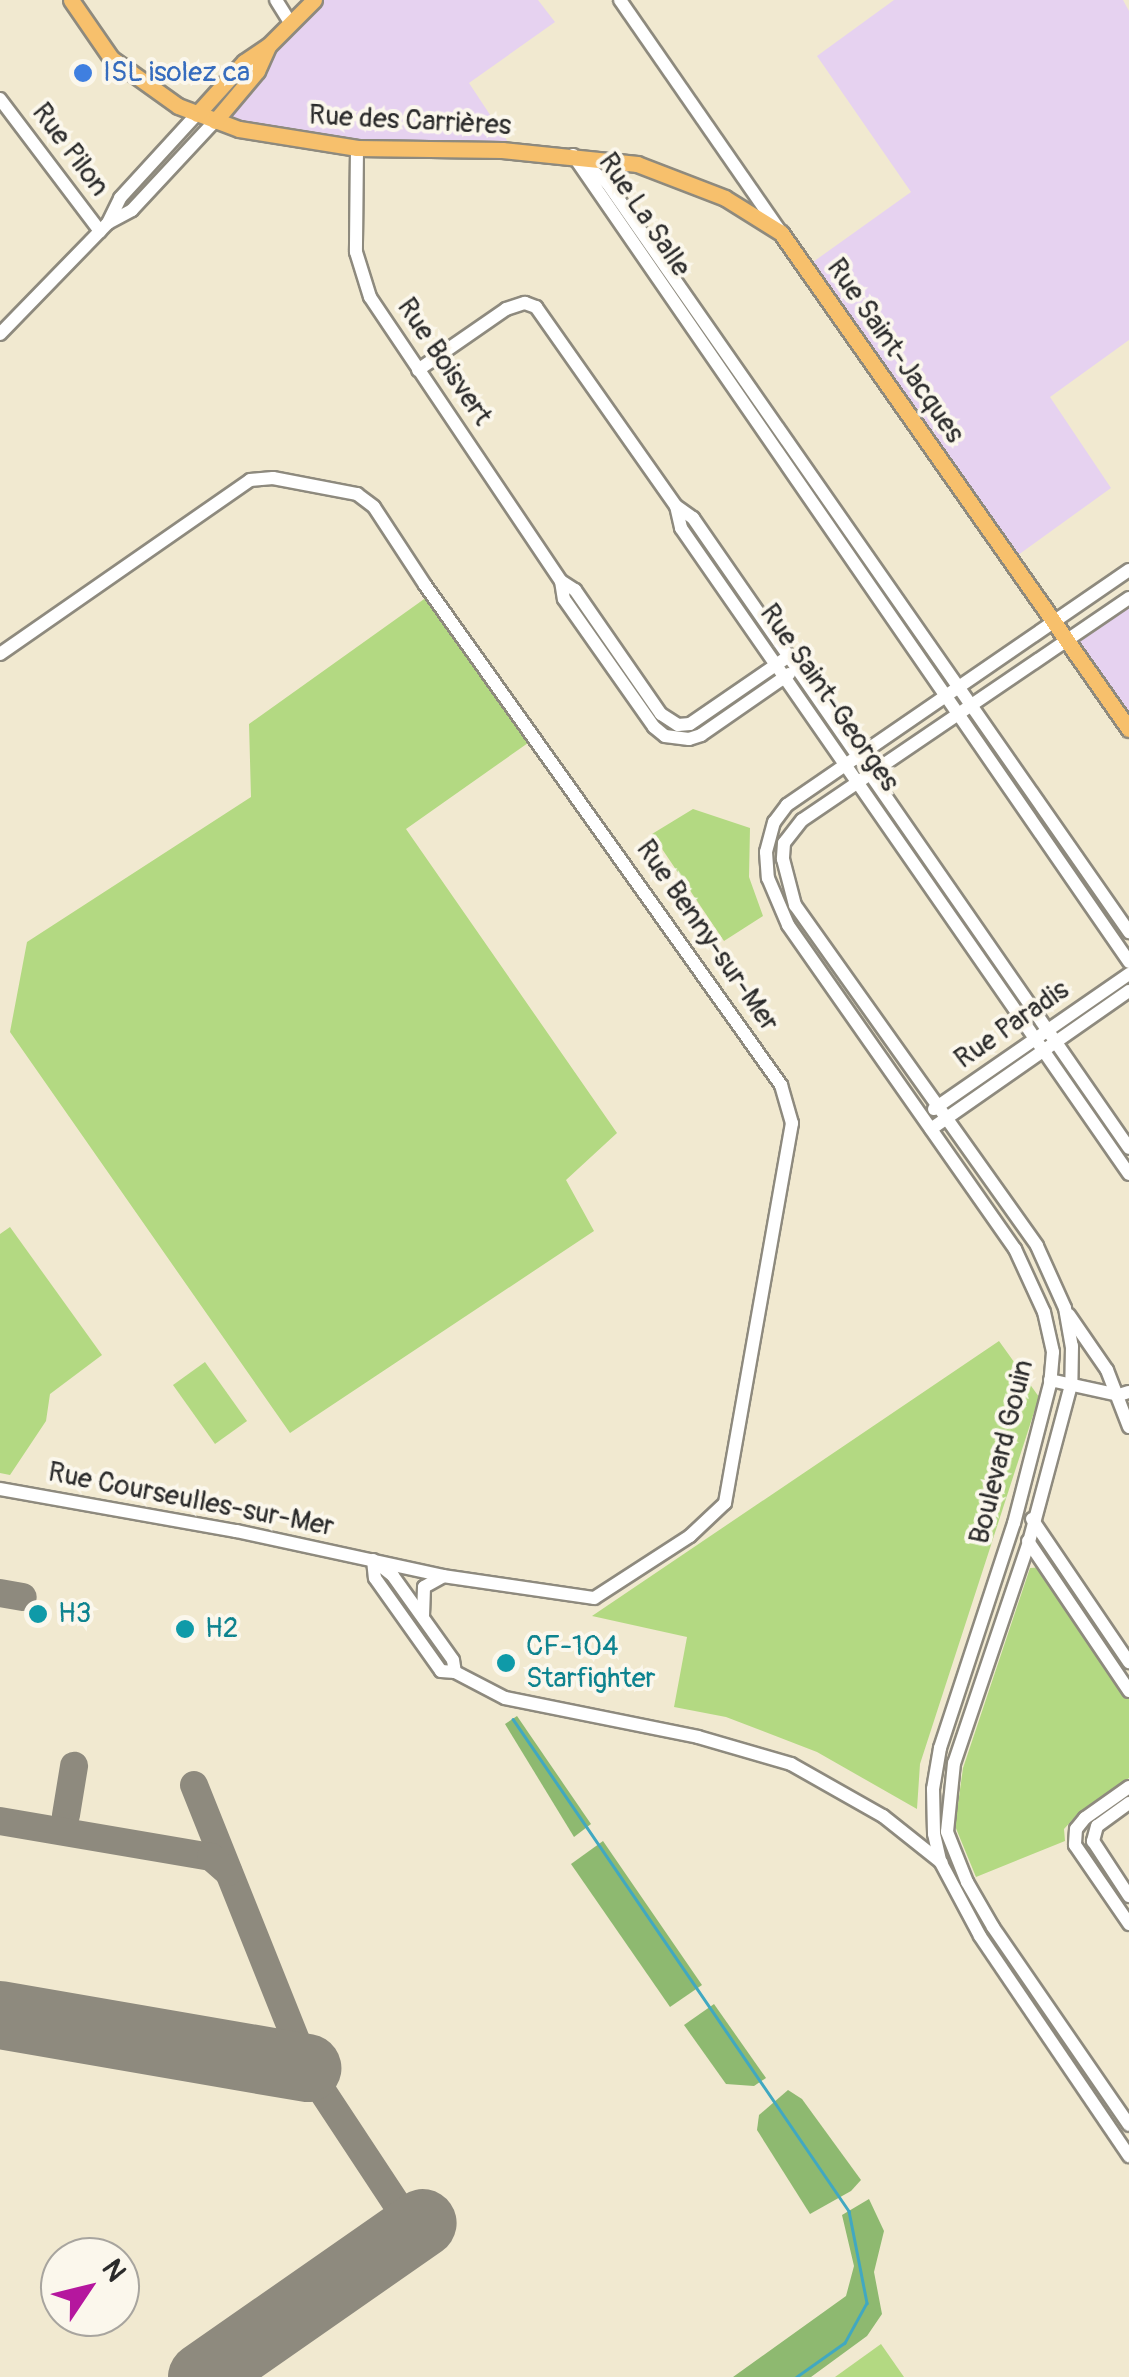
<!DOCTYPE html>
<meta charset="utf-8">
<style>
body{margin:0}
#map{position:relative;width:1129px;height:2377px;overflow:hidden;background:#f1e9d0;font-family:Pangolin,sans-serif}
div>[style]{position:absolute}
.built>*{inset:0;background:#e6d2f0}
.green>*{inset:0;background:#b3d982}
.forest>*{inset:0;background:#8eb970}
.stream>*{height:2.5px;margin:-1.25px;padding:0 1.25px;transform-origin:1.25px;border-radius:1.25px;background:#41a8c1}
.taxiway>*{height:28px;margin:-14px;padding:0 14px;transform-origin:14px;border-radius:14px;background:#8e8a7e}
.runway>*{height:68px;margin:-34px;padding:0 34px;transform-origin:34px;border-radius:34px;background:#8e8a7e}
.roads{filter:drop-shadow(2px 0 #8e8a7e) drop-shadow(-2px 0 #8e8a7e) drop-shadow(0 2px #8e8a7e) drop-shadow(0 -2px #8e8a7e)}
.minor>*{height:12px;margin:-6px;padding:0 6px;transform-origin:6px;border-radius:6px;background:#fff}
.major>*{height:15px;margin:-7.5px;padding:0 7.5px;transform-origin:7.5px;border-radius:7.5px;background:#f7c06c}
.dots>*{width:28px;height:28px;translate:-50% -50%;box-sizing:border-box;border:5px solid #fbf7ec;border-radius:50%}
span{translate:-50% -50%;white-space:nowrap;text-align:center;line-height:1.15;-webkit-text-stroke:8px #fbf7ec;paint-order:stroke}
.shop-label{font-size:28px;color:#366cbe}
.left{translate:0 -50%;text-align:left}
.street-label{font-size:28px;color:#2b2b2b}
.culture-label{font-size:28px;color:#0d838f}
.north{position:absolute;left:40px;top:2237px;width:100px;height:100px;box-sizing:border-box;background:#fbf7ec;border:2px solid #a8a59f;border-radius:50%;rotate:55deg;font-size:28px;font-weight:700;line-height:40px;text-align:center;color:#2b2b2b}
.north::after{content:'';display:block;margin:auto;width:35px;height:45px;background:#b5179e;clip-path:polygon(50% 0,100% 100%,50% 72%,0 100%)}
</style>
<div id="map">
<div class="built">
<i style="clip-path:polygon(314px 0,538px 0,555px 22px,469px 83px,514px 151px,357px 148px,215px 121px)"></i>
<i style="clip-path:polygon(894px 0,1123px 0,1129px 11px,1129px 340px,1050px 397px,1111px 488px,1011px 560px,806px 267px,911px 192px,817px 56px)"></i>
<i style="clip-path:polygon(1129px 598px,1129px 729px,1066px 639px)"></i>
</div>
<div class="green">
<i style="clip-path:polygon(427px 597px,528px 743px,406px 829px,617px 1133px,566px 1180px,594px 1231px,290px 1433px,10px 1032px,27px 942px,251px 797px,249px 724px)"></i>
<i style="clip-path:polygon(693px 809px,750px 828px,749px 877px,763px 916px,724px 941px,652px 834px)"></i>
<i style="clip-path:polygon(10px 1227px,102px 1355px,50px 1394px,46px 1421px,10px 1475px,0 1473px,0 1234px)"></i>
<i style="clip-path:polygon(999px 1341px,1039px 1397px,920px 1764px,917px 1809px,817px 1752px,726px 1717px,674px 1707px,687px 1637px,592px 1616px)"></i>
<i style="clip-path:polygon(205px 1362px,247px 1421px,215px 1444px,173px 1385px)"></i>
<i style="clip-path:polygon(1047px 1567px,1129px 1694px,1129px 1778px,1075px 1817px,1064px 1829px,1065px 1841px,976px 1877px,955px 1826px,963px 1768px,1030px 1568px)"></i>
<i style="clip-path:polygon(881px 2344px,904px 2377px,835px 2377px)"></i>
</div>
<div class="forest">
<i style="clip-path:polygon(517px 1716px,591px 1824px,574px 1837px,505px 1724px)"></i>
<i style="clip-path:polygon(603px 1841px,702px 1985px,670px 2007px,571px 1864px)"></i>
<i style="clip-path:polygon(714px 2004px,766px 2078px,754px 2086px,726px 2084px,684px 2025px)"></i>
<i style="clip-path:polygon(788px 2090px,802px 2099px,861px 2180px,851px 2191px,810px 2214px,757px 2130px,759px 2115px)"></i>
<i style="clip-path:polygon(869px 2199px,884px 2231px,874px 2272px,882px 2314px,867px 2336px,811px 2377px,733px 2377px,846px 2296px,854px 2266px,842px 2215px)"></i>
</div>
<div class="stream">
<i style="left:513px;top:1719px;width:596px;rotate:55.67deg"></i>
<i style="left:849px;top:2211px;width:94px;rotate:78.9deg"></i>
<i style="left:867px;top:2303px;width:46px;rotate:118.8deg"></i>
<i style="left:845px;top:2343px;width:59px;rotate:144.7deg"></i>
</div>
<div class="taxiway">
<i style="left:0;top:1593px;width:23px;rotate:10deg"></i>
<i style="left:194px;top:1785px;width:305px;rotate:68.2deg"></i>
<i style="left:307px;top:2068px;width:194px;rotate:56.6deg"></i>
<i style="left:66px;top:1815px;width:50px;rotate:-80.7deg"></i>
<i style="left:0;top:1821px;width:214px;rotate:9.7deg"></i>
<i style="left:211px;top:1857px;width:23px;rotate:41deg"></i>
</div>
<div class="runway">
<i style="left:0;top:2015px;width:312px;rotate:9.8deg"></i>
<i style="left:202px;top:2377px;width:269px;rotate:-34.9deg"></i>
</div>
<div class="roads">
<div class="minor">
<i style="left:276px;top:0;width:28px;rotate:58deg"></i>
<i style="left:620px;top:0;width:281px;rotate:55.3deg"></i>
<i style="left:0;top:99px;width:166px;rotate:52.9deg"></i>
<i style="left:357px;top:148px;width:104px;rotate:90.6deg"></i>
<i style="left:356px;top:252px;width:47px;rotate:72.7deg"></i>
<i style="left:370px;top:297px;width:342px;rotate:56.1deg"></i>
<i style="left:561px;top:581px;width:17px;rotate:33deg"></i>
<i style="left:575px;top:590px;width:151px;rotate:55.3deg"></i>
<i style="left:661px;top:714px;width:20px;rotate:33deg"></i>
<i style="left:678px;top:725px;width:12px;rotate:-5deg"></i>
<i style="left:690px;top:724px;width:120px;rotate:-34.5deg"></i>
<i style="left:573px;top:155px;width:980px;rotate:55.43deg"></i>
<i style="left:581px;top:161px;width:35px;rotate:40deg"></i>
<i style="left:608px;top:184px;width:912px;rotate:55.14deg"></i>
<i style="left:108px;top:223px;width:28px;rotate:-64deg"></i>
<i style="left:120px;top:198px;width:114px;rotate:-47.5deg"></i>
<i style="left:0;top:334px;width:155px;rotate:-45.8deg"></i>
<i style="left:108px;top:223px;width:27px;rotate:-28deg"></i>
<i style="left:132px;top:210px;width:122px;rotate:-47deg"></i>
<i style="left:418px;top:370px;width:107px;rotate:-34.7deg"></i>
<i style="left:506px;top:309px;width:20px;rotate:-18deg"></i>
<i style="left:525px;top:303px;width:12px;rotate:20deg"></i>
<i style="left:536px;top:307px;width:243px;rotate:54.9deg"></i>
<i style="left:676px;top:506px;width:21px;rotate:35deg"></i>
<i style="left:693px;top:518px;width:766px;rotate:55.31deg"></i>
<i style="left:676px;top:506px;width:23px;rotate:77deg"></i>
<i style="left:681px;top:528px;width:786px;rotate:55.26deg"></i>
<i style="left:1129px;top:570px;width:415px;rotate:145.5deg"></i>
<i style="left:787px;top:805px;width:21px;rotate:127deg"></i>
<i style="left:774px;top:822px;width:31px;rotate:105deg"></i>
<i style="left:766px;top:852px;width:26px;rotate:86deg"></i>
<i style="left:768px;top:878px;width:51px;rotate:66.9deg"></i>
<i style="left:788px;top:925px;width:396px;rotate:55deg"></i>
<i style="left:1015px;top:1249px;width:69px;rotate:65.3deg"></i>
<i style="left:1044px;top:1312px;width:41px;rotate:77.3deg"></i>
<i style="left:1053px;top:1352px;width:32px;rotate:95deg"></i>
<i style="left:1050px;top:1384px;width:144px;rotate:104.5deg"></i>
<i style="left:1014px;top:1523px;width:237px;rotate:108.2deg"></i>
<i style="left:940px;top:1748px;width:42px;rotate:99.7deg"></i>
<i style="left:933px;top:1789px;width:45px;rotate:88.7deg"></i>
<i style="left:934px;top:1834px;width:28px;rotate:77deg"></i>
<i style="left:940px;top:1861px;width:85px;rotate:61.9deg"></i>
<i style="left:980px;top:1936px;width:266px;rotate:55.9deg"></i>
<i style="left:561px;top:581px;width:18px;rotate:81deg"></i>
<i style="left:564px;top:599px;width:156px;rotate:54.9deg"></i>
<i style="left:654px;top:727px;width:14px;rotate:39deg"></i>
<i style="left:665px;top:736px;width:24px;rotate:7deg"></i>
<i style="left:689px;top:739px;width:13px;rotate:-18deg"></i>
<i style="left:701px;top:735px;width:107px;rotate:-34.7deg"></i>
<i style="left:1129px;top:598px;width:395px;rotate:145.8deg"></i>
<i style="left:802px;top:820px;width:29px;rotate:128deg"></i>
<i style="left:784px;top:843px;width:16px;rotate:94deg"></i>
<i style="left:783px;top:859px;width:48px;rotate:75.4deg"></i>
<i style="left:795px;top:905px;width:418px;rotate:54.6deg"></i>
<i style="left:1037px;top:1246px;width:68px;rotate:65.7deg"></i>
<i style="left:1065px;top:1308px;width:39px;rotate:80deg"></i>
<i style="left:1072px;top:1346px;width:39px;rotate:91deg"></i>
<i style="left:1071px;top:1385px;width:163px;rotate:105deg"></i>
<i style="left:1029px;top:1542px;width:233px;rotate:108.7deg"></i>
<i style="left:954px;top:1763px;width:69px;rotate:95.8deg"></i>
<i style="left:947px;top:1832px;width:54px;rotate:68.2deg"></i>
<i style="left:967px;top:1882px;width:52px;rotate:60deg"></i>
<i style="left:993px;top:1927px;width:240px;rotate:55.5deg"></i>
<i style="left:0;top:654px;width:305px;rotate:-34.8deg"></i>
<i style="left:250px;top:480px;width:23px;rotate:-5deg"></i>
<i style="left:273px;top:478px;width:86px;rotate:10.8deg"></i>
<i style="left:357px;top:494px;width:21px;rotate:37deg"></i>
<i style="left:374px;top:507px;width:93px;rotate:56.8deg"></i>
<i style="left:425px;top:585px;width:614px;rotate:54.55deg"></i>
<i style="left:781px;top:1085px;width:40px;rotate:74deg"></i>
<i style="left:792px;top:1123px;width:386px;rotate:100deg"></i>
<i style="left:725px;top:1503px;width:48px;rotate:136.7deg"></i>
<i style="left:690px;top:1536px;width:114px;rotate:147.1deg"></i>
<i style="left:594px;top:1598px;width:152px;rotate:-171.7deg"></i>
<i style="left:444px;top:1576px;width:213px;rotate:-167.8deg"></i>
<i style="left:236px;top:1531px;width:240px;rotate:-169.9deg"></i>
<i style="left:934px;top:1109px;width:237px;rotate:-34.7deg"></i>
<i style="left:931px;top:1129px;width:241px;rotate:-34.9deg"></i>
<i style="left:1069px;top:1315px;width:67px;rotate:55.4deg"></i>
<i style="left:1107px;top:1370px;width:61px;rotate:68.9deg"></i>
<i style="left:1050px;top:1380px;width:71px;rotate:12.3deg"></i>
<i style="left:1119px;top:1395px;width:10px;rotate:-17deg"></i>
<i style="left:1032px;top:1519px;width:173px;rotate:55.9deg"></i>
<i style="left:1028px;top:1541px;width:181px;rotate:56deg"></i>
<i style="left:373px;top:1560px;width:18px;rotate:84deg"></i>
<i style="left:375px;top:1578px;width:114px;rotate:54.6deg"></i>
<i style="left:441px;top:1671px;width:14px;rotate:4deg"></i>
<i style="left:455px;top:1672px;width:56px;rotate:27.5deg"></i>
<i style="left:505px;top:1698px;width:197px;rotate:11.4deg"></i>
<i style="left:698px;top:1737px;width:97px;rotate:16.2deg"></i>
<i style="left:791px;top:1764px;width:106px;rotate:29.5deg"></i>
<i style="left:883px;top:1816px;width:75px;rotate:38.5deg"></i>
<i style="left:376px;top:1562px;width:22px;rotate:39deg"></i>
<i style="left:393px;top:1576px;width:103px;rotate:54.5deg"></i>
<i style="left:453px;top:1660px;width:12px;rotate:81deg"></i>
<i style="left:423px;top:1616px;width:29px;rotate:-88deg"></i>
<i style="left:424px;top:1587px;width:21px;rotate:-29deg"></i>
<i style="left:1129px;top:1787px;width:54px;rotate:144.8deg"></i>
<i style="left:1085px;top:1818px;width:14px;rotate:129deg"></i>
<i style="left:1076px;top:1829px;width:16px;rotate:94deg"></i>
<i style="left:1075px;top:1845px;width:96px;rotate:55.6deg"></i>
<i style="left:1129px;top:1803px;width:39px;rotate:144deg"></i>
<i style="left:1097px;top:1826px;width:16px;rotate:105deg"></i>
<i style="left:1093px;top:1841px;width:66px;rotate:56.8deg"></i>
</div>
<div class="major">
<i style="left:71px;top:0;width:70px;rotate:55.4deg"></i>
<i style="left:111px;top:58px;width:82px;rotate:35.6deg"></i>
<i style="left:178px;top:106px;width:65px;rotate:20.7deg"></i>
<i style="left:239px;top:129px;width:120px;rotate:9.1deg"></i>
<i style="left:357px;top:148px;width:145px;rotate:0.8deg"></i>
<i style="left:502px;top:150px;width:136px;rotate:5.9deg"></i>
<i style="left:637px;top:164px;width:94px;rotate:21.1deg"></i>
<i style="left:725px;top:198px;width:66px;rotate:32deg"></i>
<i style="left:781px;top:233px;width:606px;rotate:54.95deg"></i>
<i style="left:197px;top:114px;width:70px;rotate:-47.9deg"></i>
<i style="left:244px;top:62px;width:29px;rotate:-34deg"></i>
<i style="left:268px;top:46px;width:65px;rotate:-45deg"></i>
<i style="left:215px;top:121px;width:65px;rotate:-50deg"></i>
<i style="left:257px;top:71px;width:27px;rotate:-66deg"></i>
</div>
</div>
<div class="dots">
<i style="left:83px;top:73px;background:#3f7fe0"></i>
<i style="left:38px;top:1614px;background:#0f9aa8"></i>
<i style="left:185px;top:1629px;background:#0f9aa8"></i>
<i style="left:506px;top:1663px;background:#0f9aa8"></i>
</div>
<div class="shop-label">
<span class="left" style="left:103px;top:73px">ISL isolez ca</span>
</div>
<div class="street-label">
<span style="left:410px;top:121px;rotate:3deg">Rue des Carrières</span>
<span style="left:70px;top:150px;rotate:53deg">Rue Pilon</span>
<span style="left:644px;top:215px;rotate:56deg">Rue La Salle</span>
<span style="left:895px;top:351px;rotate:55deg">Rue Saint-Jacques</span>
<span style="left:444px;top:362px;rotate:56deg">Rue Boisvert</span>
<span style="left:829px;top:698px;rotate:55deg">Rue Saint-Georges</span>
<span style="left:707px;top:936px;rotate:55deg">Rue Benny-sur-Mer</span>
<span style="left:1012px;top:1025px;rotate:-35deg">Rue Paradis</span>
<span style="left:1002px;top:1452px;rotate:-76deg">Boulevard Gouin</span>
<span style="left:191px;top:1500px;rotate:11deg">Rue Courseulles-sur-Mer</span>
</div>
<div class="culture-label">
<span class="left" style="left:58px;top:1614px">H3</span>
<span class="left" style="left:205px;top:1629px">H2</span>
<span class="left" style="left:526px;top:1663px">CF-104<br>Starfighter</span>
</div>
<div class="north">N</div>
</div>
